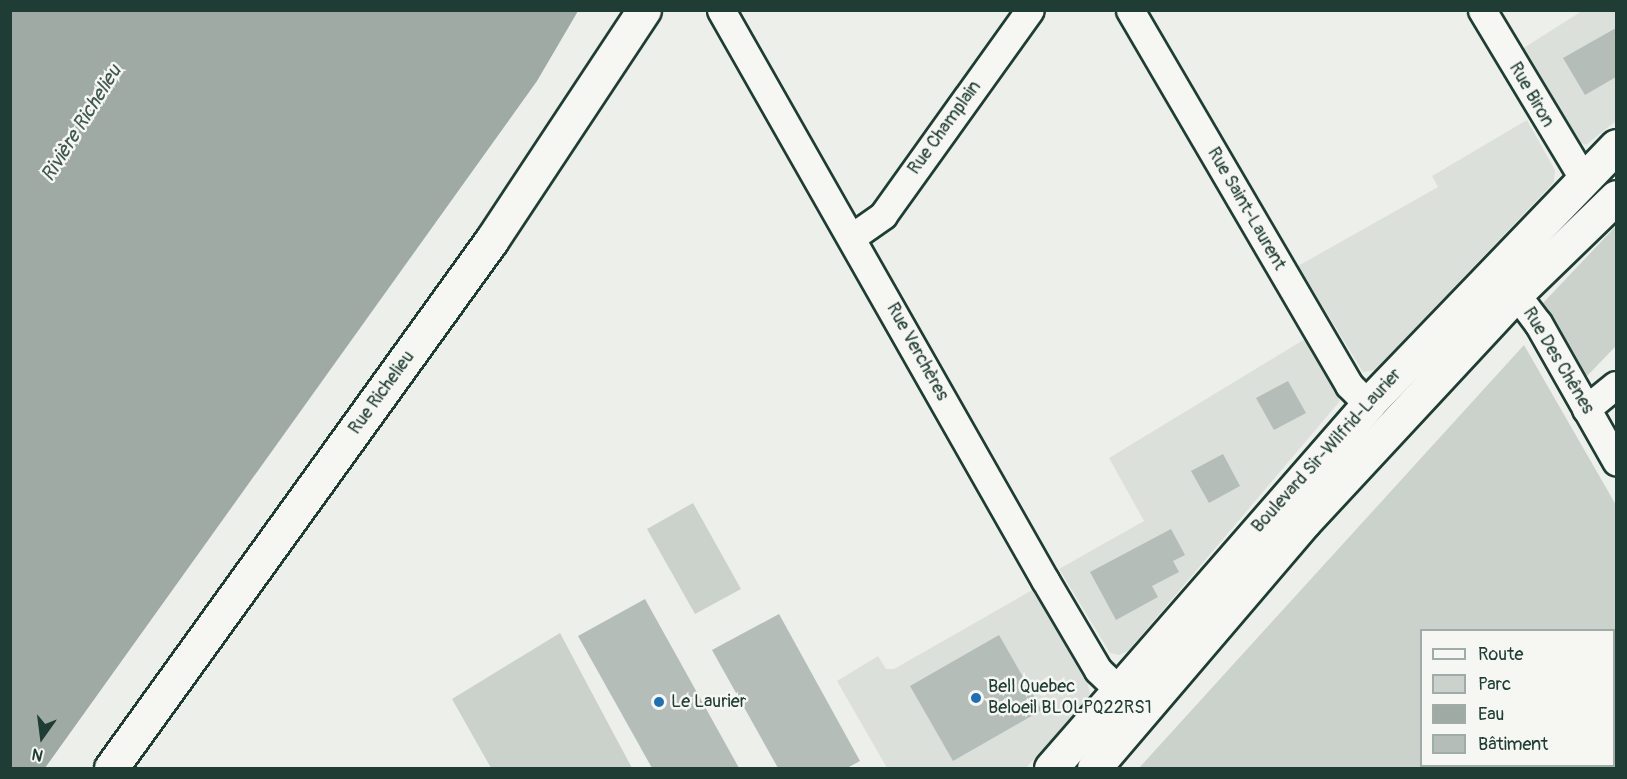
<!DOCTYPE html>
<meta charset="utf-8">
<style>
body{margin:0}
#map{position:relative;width:1627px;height:779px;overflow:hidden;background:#edefea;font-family:Pangolin,sans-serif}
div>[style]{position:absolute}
.built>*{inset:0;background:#dce0db}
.green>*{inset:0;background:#cbd2cc}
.water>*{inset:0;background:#9faaa4}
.building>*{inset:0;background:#b4bdb8}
.roads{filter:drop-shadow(2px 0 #1f3d34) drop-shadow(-2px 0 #1f3d34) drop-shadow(0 2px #1f3d34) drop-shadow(0 -2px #1f3d34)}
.minor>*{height:27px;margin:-13.5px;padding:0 13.5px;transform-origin:13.5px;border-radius:13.5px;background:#f6f6f2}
.major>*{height:33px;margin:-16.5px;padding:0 16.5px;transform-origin:16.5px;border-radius:16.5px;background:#f6f6f2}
.dots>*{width:16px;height:16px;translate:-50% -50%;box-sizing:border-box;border:3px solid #f6f6f2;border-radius:50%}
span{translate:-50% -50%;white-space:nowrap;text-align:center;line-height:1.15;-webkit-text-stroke:5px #f6f6f2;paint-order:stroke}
.street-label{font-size:18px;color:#1f3d34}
.poi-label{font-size:18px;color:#1f3d34}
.left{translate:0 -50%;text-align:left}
.water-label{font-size:20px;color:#3f5850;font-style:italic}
.frame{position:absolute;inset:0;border:12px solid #1f3d34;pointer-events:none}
.legend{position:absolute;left:1420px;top:629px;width:195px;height:138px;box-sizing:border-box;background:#f6f6f2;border:2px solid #a0aca6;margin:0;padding:8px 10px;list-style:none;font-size:18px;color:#1f3d34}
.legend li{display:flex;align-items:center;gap:12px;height:30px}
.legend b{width:30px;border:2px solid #a0aca6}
.north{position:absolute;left:12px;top:707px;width:60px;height:60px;-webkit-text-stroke:4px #f6f6f2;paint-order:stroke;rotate:194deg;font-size:16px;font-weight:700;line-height:24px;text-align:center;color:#1f3d34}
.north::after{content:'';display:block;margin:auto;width:21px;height:27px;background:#1f3d34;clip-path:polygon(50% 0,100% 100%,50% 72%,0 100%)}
</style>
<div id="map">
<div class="built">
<i style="clip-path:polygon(1582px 11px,1616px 11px,1616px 121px,1586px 145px,1575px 140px,1522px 49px)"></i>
<i style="clip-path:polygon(1527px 120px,1555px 170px,1554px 182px,1375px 370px,1363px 372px,1298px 266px,1438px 187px,1432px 176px)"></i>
<i style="clip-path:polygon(1305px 339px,1340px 401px,1128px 651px,1119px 655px,1110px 653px,1059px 569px,1144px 521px,1109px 458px)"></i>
<i style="clip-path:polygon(1034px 589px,1088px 684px,1090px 694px,1082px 705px,1026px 768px,887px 768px,837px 681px,878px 656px,886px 669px,894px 669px)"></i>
</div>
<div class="green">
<i style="clip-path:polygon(1616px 226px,1616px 346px,1586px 377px,1543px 303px)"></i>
<i style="clip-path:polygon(evenodd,1524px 345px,1616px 505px,1616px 768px,1139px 768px,1524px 345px,1422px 630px,1614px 630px,1614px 766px,1422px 766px,1422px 630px)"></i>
<i style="clip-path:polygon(693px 503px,741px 589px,695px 614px,647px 529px)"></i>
<i style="clip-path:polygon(560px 633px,609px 725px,632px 768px,491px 768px,452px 699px)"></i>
</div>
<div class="water">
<i style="clip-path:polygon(10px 11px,578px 11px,537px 81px,45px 768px,10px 768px)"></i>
</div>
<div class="building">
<i style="clip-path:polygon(1616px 28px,1616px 77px,1585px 95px,1563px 58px)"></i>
<i style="clip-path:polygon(1288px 381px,1306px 413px,1274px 430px,1256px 398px)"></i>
<i style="clip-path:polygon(1223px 454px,1240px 486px,1209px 503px,1191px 471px)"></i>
<i style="clip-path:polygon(1171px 529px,1185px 555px,1173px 561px,1179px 572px,1152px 586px,1158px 597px,1116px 620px,1090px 572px)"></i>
<i style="clip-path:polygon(645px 599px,739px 768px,652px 768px,578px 636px)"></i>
<i style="clip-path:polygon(779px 614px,860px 761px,847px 768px,778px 768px,712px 650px)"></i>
<i style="clip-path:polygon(999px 635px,1042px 710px,953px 761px,910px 686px)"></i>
</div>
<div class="roads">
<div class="minor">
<i style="left:721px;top:10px;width:656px;rotate:60.39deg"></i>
<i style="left:1045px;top:580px;width:104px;rotate:59.5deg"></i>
<i style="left:1098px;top:670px;width:28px;rotate:44deg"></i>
<i style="left:1130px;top:10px;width:434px;rotate:59.7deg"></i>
<i style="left:1349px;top:385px;width:27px;rotate:45deg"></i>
<i style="left:1482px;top:10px;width:196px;rotate:59deg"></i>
<i style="left:852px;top:237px;width:38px;rotate:-35deg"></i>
<i style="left:883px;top:215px;width:252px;rotate:-54.4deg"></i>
<i style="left:1516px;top:294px;width:36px;rotate:53deg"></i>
<i style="left:1538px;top:323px;width:159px;rotate:60.5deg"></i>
<i style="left:1586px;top:409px;width:38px;rotate:-39deg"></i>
</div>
<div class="major">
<i style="left:111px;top:768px;width:650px;rotate:-54.21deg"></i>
<i style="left:491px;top:241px;width:277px;rotate:-56.5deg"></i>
<i style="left:1051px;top:768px;width:483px;rotate:-48.9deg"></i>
<i style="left:1368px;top:404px;width:358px;rotate:-46.1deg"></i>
<i style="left:1094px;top:768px;width:323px;rotate:-49.5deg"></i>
<i style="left:1304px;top:522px;width:311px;rotate:-47.1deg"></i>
<i style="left:1516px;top:294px;width:139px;rotate:-44.1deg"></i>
</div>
</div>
<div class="dots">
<i style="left:976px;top:698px;background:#1f6fb2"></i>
<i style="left:659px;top:702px;background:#1f6fb2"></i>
</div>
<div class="street-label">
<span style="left:1531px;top:95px;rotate:60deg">Rue Biron</span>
<span style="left:945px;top:128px;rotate:-54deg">Rue Champlain</span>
<span style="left:1246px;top:209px;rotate:60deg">Rue Saint-Laurent</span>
<span style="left:917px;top:352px;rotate:61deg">Rue Verchères</span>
<span style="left:1558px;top:361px;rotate:59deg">Rue Des Chênes</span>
<span style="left:382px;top:393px;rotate:-54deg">Rue Richelieu</span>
<span style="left:1327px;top:451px;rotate:-48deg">Boulevard Sir-Wilfrid-Laurier</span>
</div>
<div class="poi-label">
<span class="left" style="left:988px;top:698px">Bell Quebec<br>Beloeil BLOLPQ22RS1</span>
<span class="left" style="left:671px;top:702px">Le Laurier</span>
</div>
<div class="water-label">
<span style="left:81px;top:123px;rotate:-58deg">Rivière Richelieu</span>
</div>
<div class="frame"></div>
<ul class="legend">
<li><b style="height:8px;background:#f6f6f2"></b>Route</li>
<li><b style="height:16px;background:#cbd2cc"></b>Parc</li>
<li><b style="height:16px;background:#9faaa4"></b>Eau</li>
<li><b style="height:16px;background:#b4bdb8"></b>Bâtiment</li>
</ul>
<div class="north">N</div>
</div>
